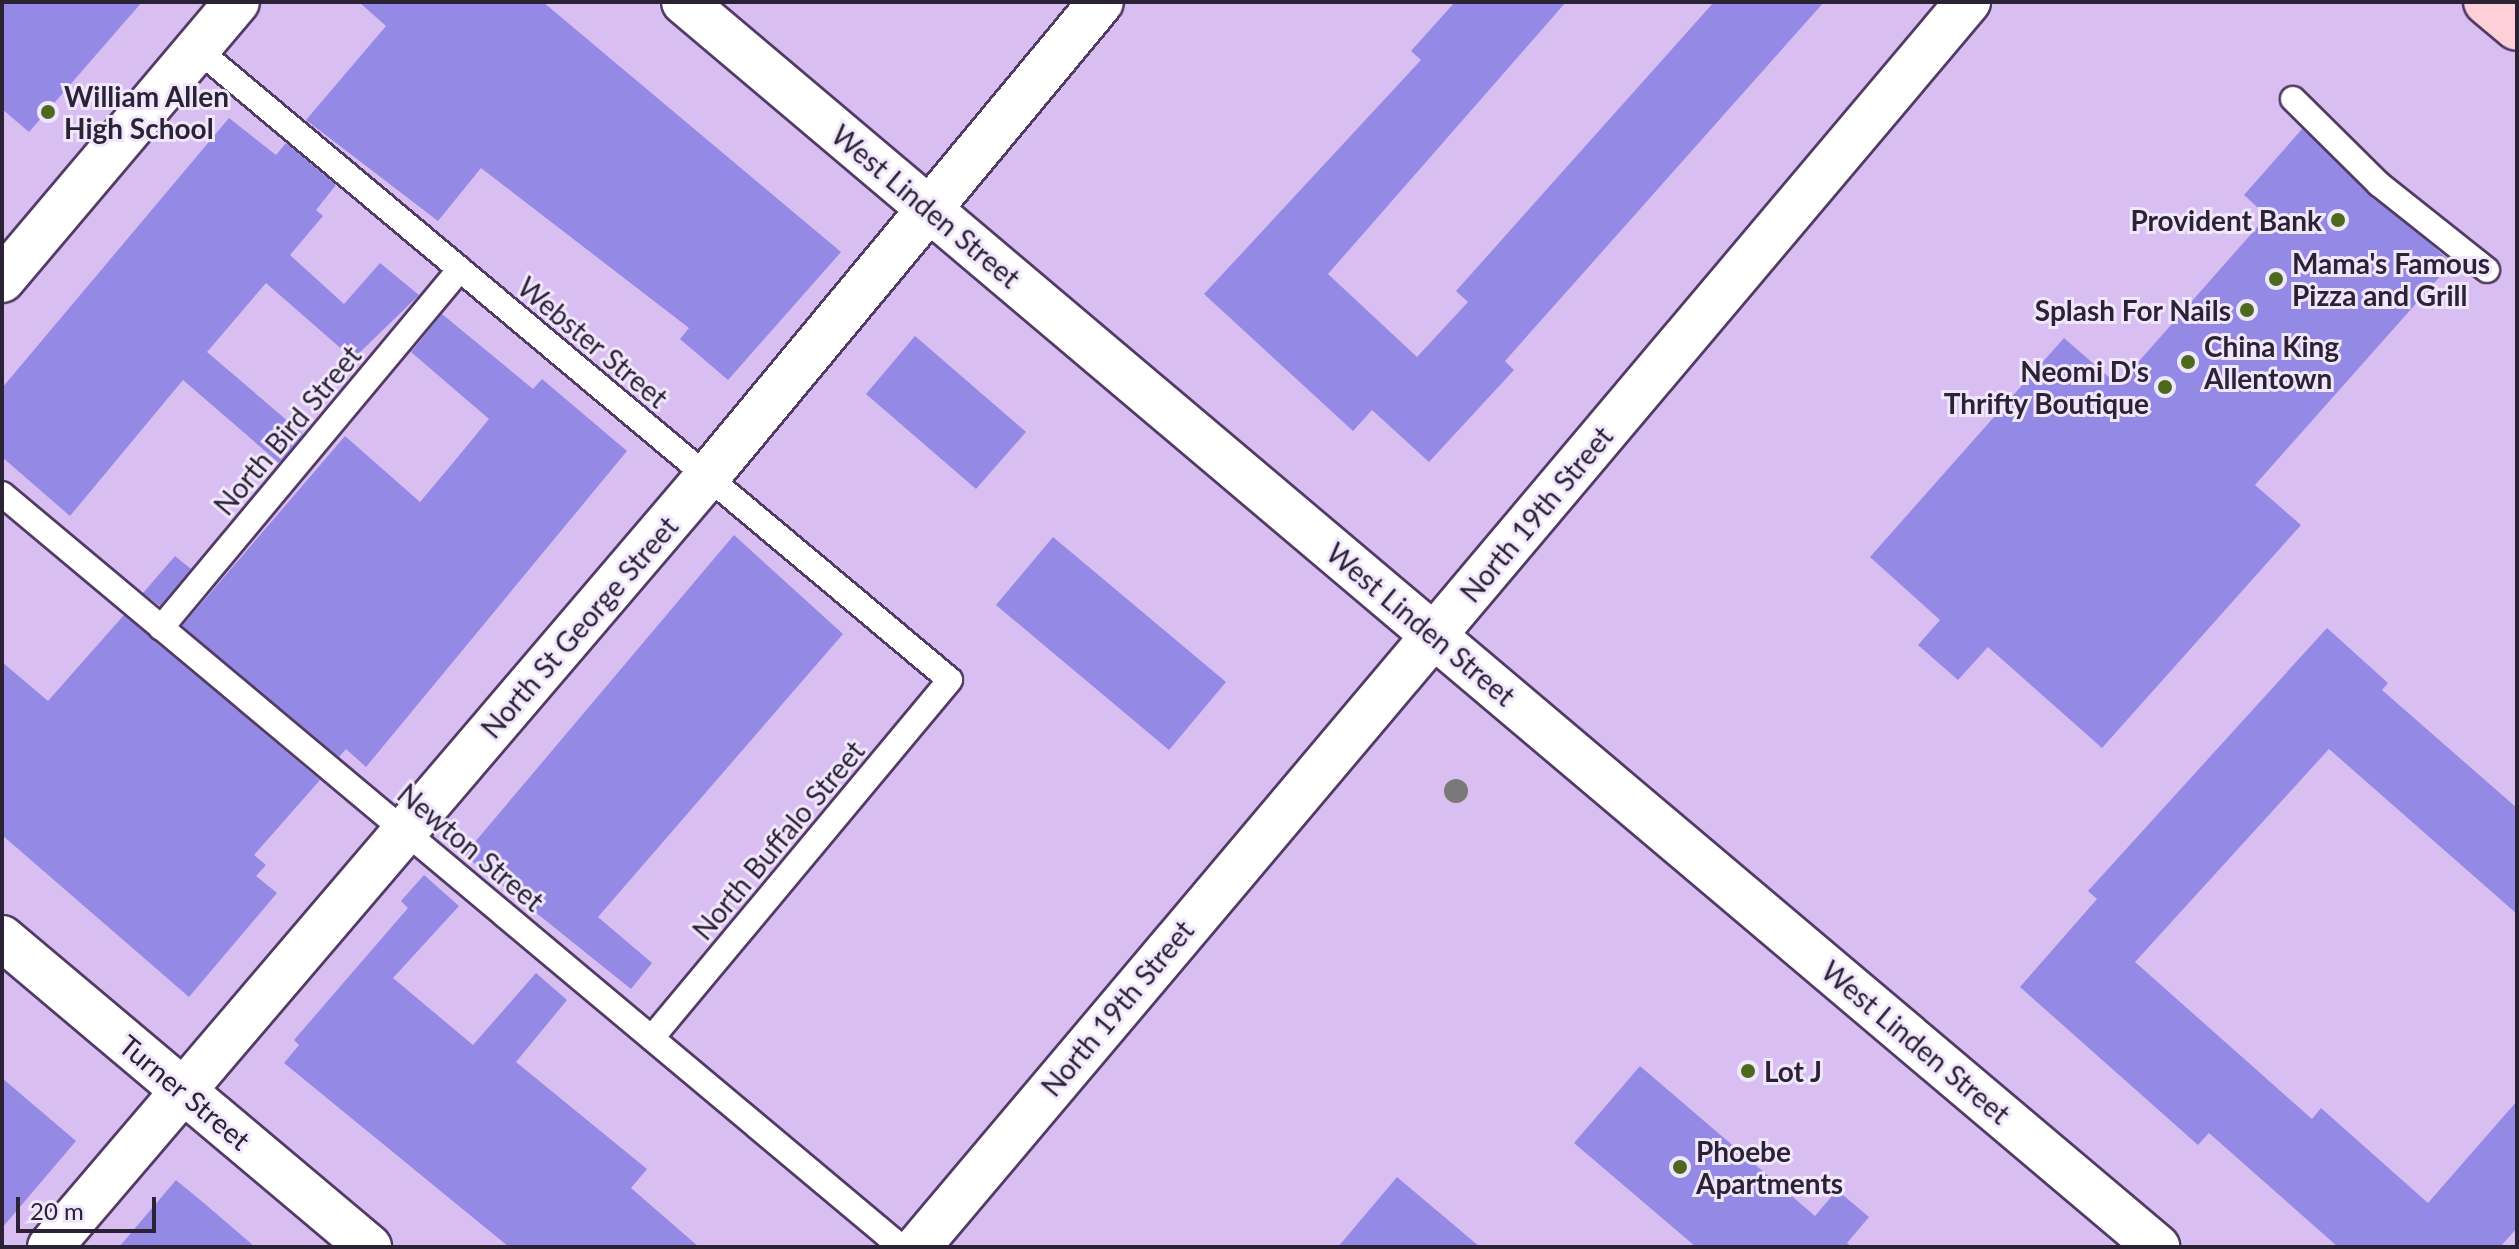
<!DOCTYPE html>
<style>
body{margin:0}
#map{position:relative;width:2519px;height:1249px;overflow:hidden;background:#d9bff1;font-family:Lato,sans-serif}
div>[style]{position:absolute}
.building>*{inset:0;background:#9489e5}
.roads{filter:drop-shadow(2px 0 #523b65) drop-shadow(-2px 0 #523b65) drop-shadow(0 2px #523b65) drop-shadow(0 -2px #523b65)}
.lane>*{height:24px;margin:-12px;padding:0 12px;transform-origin:12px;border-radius:12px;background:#fff}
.street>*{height:44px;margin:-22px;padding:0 22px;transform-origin:22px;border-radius:22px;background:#fff}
.secondary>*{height:44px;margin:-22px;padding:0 22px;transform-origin:22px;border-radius:22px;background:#fff}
.primary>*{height:44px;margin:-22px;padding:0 22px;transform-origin:22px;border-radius:22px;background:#fecfd7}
.trees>*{width:24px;height:24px;margin:-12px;border-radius:50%;background:#7b7879}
.dots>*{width:22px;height:22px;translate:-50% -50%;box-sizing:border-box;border:4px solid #f1e7fc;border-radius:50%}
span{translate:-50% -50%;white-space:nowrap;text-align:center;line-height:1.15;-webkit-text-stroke:6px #f1e7fc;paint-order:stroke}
.poi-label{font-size:28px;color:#2c2235;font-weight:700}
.left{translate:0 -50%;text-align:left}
.right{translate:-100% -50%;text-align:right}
.street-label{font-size:28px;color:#2c2235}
.frame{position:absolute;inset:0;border:4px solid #2c2235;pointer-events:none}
.scale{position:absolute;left:16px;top:1197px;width:140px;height:36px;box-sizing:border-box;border:4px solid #2c2235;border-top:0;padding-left:10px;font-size:24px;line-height:28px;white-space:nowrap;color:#2c2235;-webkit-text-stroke:6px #f1e7fc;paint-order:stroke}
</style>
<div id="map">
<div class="building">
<i style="clip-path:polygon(2px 2px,142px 2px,29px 132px,2px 109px)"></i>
<i style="clip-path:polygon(359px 2px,543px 2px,841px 252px,728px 380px,680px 339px,689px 328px,481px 168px,438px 221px,306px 120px,386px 26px)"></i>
<i style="clip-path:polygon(1455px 2px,1566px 2px,1328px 274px,1417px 357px,1468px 302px,1456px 291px,1714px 2px,1824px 2px,1505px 361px,1514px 370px,1429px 462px,1372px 410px,1353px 431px,1204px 294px,1421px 60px,1411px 51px)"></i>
<i style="clip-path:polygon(229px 118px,276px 155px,286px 143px,336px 185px,316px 210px,323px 216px,290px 255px,344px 304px,380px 263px,419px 295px,353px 359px,266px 283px,207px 352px,303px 434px,279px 463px,183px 380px,70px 516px,2px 457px,2px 388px)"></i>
<i style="clip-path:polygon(2302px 129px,2452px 263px,2255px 485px,2301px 525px,2102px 748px,1988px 647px,1958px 680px,1918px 645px,1940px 620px,1870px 557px,2064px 338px,2118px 385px,2267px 216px,2244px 195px)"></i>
<i style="clip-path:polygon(442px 314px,533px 389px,542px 379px,627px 451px,366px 767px,346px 749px,339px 757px,182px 626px,345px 436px,420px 502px,452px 464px,489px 419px,411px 352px)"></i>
<i style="clip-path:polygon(915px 336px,1026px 432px,976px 489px,866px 394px)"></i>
<i style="clip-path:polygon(734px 535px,843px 634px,598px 917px,652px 963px,631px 989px,464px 855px)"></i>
<i style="clip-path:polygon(1053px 537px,1226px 682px,1169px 750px,996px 605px)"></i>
<i style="clip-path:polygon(175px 556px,191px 569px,160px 606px,143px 593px)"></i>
<i style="clip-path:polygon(124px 615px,320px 780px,254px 855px,266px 865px,256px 876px,277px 893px,189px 997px,2px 835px,2px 662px,48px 701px)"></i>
<i style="clip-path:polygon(2327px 628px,2388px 683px,2382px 690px,2517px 808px,2517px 914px,2329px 749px,2135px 962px,2312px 1119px,2321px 1108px,2428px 1203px,2517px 1101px,2517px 1228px,2500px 1247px,2338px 1247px,2209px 1133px,2198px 1145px,2020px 987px,2097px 899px,2088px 891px)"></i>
<i style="clip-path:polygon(424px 875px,459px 906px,393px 978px,473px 1045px,536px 973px,567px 1000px,516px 1062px,647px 1169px,631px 1188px,699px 1247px,509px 1247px,284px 1063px,299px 1045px,294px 1040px,408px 908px,401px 901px)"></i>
<i style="clip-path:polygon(1640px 1066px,1815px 1216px,1837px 1190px,1869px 1217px,1847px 1243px,1852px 1247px,1696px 1247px,1574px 1143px)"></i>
<i style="clip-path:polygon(2px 1078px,76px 1141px,2px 1228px)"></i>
<i style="clip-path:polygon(1397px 1177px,1480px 1247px,1338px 1247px)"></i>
<i style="clip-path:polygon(176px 1180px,205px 1204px,255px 1247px,119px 1247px)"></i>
</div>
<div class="roads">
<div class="lane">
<i style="left:197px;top:49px;width:982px;rotate:39.96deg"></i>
<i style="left:950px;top:680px;width:466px;rotate:129.8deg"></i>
<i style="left:2293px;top:99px;width:121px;rotate:44.7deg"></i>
<i style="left:2379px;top:184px;width:138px;rotate:38.5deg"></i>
<i style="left:2px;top:494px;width:1173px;rotate:39.95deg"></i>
<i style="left:161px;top:628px;width:467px;rotate:-50.2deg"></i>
</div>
<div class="street">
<i style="left:2px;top:280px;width:364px;rotate:-49.8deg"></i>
<i style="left:50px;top:1247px;width:1012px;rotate:-49.53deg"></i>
<i style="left:707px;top:477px;width:617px;rotate:-50.33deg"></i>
<i style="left:918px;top:1247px;width:1629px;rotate:-49.86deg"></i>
</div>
<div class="secondary">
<i style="left:684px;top:2px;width:1929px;rotate:40.2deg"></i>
<i style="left:2px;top:938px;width:480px;rotate:40.1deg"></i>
</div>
<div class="primary">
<i style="left:2486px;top:2px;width:40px;rotate:40deg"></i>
</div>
</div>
<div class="trees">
<i style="left:1456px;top:791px"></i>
</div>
<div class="dots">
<i style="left:48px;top:112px;background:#4c691d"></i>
<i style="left:2338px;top:220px;background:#4c691d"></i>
<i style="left:2276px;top:279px;background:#4c691d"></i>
<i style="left:2247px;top:310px;background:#4c691d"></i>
<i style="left:2188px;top:362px;background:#4c691d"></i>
<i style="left:2165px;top:387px;background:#4c691d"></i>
<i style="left:1748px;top:1071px;background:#4c691d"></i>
<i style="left:1680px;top:1167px;background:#4c691d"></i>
</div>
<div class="poi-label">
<span class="left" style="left:64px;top:112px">William Allen<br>High School</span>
<span class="right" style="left:2322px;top:220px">Provident Bank</span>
<span class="left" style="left:2292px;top:279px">Mama's Famous<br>Pizza and Grill</span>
<span class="right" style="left:2231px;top:310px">Splash For Nails</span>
<span class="left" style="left:2204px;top:362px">China King<br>Allentown</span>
<span class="right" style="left:2149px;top:387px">Neomi D's<br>Thrifty Boutique</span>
<span class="left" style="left:1764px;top:1071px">Lot J</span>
<span class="left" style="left:1696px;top:1167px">Phoebe<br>Apartments</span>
</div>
<div class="street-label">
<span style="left:926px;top:206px;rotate:40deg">West Linden Street</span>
<span style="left:593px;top:342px;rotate:40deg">Webster Street</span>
<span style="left:287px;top:430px;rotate:-50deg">North Bird Street</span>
<span style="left:1536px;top:514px;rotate:-50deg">North 19th Street</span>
<span style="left:1421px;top:624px;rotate:40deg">West Linden Street</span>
<span style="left:579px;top:627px;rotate:-49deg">North St George Street</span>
<span style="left:778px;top:840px;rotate:-50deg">North Buffalo Street</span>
<span style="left:471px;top:847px;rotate:40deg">Newton Street</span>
<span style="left:1117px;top:1008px;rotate:-50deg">North 19th Street</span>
<span style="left:1916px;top:1042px;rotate:40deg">West Linden Street</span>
<span style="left:185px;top:1092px;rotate:40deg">Turner Street</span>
</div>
<div class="frame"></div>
<div class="scale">20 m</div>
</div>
